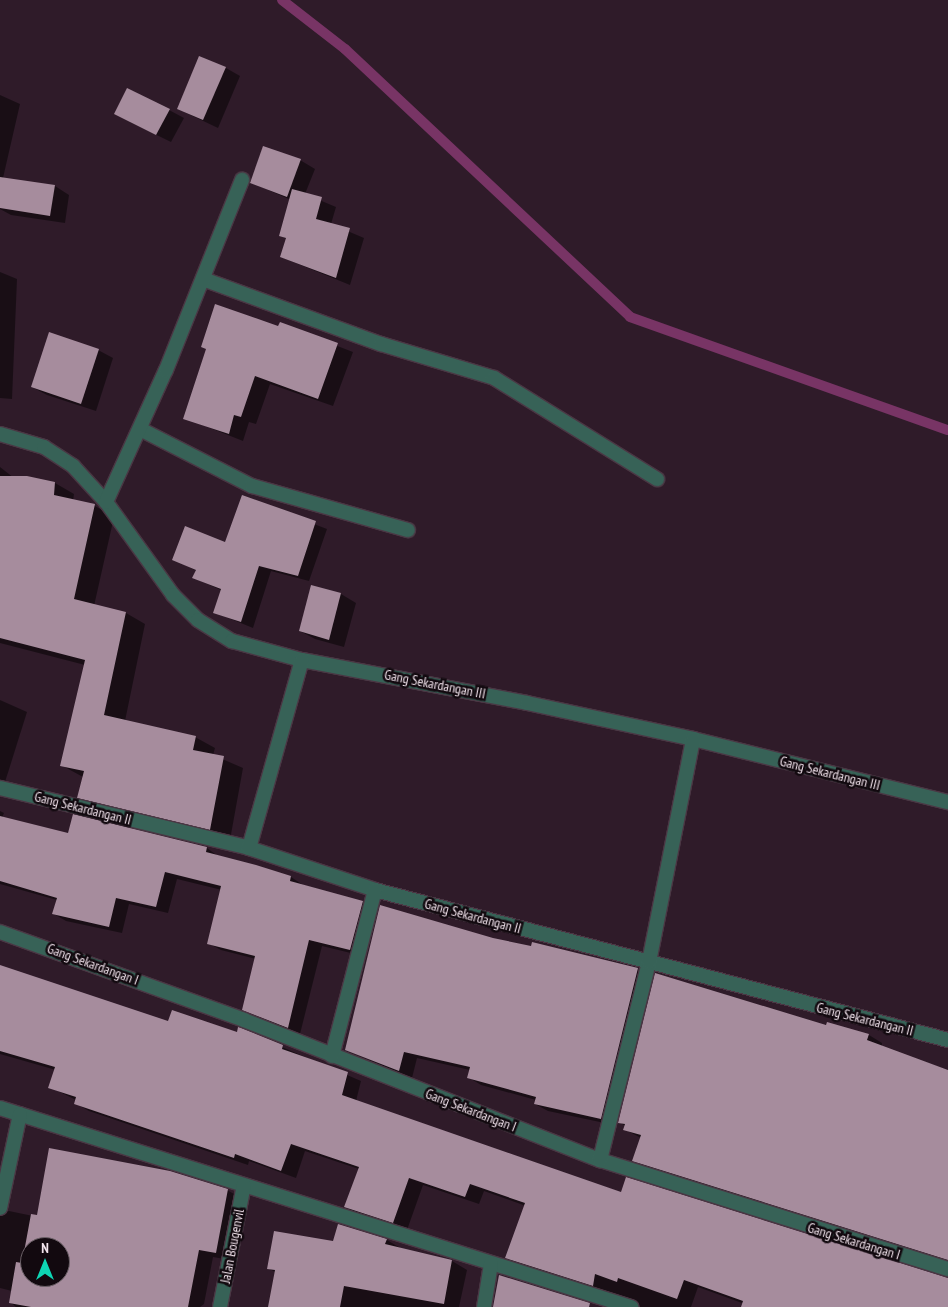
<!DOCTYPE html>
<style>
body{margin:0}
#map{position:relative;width:948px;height:1307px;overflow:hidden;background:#2f1b29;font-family:"PT Sans Narrow",sans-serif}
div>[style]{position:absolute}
.shadow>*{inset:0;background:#0007}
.stream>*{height:10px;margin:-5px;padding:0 5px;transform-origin:5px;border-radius:5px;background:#783465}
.building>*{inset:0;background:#a68c9d}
.roads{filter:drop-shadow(1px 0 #4a3744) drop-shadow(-1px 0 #4a3744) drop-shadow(0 1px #4a3744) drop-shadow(0 -1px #4a3744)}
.minor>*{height:14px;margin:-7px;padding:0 7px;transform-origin:7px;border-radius:7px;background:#376257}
span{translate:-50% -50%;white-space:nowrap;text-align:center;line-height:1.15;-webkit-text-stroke:5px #12090f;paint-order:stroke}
.street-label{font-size:14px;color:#f1e3ec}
.north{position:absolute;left:20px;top:1237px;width:50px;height:50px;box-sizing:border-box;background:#12090f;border:1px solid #6b6067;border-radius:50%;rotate:0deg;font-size:14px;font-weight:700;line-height:20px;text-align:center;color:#f1e3ec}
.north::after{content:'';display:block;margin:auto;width:18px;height:22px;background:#0ed5b4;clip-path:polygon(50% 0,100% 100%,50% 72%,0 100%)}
</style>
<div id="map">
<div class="shadow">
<i style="clip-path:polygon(226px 68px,240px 76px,218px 128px,178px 109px)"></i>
<i style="clip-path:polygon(0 95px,20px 104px,3px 178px,55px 186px,69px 195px,65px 223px,11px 215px,0 209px)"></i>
<i style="clip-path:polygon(169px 110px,184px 118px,171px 142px,130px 122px)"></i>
<i style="clip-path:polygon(300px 160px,315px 169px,305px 194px,336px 207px,331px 224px,364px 238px,350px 285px,281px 257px,287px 239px,281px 236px,291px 200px,252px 183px)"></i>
<i style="clip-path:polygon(0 272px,17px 279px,12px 399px,0 398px)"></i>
<i style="clip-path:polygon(280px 324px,353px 352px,333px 406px,270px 384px,256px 424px,249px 422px,243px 441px,185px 418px)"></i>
<i style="clip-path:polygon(98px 350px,113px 358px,96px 411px,47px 395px,32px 387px)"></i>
<i style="clip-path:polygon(0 467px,14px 478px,55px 483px,74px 494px,73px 501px,95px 506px,114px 517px,94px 606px,126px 613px,145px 624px,125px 721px,195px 737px,215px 748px,213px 755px,243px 768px,230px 840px,98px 808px,78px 797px,83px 777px,61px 765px,85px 665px,0 643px)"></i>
<i style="clip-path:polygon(243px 497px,327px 529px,309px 581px,271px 571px,253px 628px,214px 612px,221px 590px,194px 578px,197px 571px,173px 559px,226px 544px)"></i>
<i style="clip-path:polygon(312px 586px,341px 594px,356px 603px,344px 647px,315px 639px,300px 631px)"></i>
<i style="clip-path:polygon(0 700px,27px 712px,0 798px)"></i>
<i style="clip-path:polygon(0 811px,4px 813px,2px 818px,69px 835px,207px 848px,219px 857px,291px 877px,303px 885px,363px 902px,375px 909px,363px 956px,322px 946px,300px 1034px,256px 1016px,243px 1009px,256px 959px,221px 950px,208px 943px,222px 890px,177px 879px,168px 913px,129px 904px,122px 933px,66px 921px,54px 914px,57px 900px,0 884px)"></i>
<i style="clip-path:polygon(493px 939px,531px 947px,533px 943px,638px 970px,651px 977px,614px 1125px,548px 1111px,535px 1104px,536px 1100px,481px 1085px,468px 1077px,470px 1070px,417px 1058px,412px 1078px,346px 1050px)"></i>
<i style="clip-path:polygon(0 966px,169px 1022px,238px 1033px,240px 1029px,361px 1081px,356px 1101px,622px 1194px,948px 1278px,948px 1307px,753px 1307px,698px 1287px,691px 1307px,640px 1307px,637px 1302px,521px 1266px,507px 1258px,526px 1206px,484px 1191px,479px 1204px,423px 1185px,407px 1230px,360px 1215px,346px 1207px,359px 1169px,305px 1151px,296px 1178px,249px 1161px,248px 1165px,89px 1111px,75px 1103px,76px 1100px,50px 1087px,56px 1070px,0 1054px)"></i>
<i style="clip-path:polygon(827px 1024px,869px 1035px,882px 1043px,882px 1047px,948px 1070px,948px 1262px,647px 1168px,633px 1160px,641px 1138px,624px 1129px,625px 1126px,620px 1122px)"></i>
<i style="clip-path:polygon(evenodd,227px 1190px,241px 1198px,230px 1260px,213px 1257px,204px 1304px,200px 1307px,16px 1307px,10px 1302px,12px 1291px,0 1288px,0 1213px,9px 1211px,38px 1217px,227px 1190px,30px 1247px,60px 1247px,60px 1277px,30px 1277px,30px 1247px)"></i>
<i style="clip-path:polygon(339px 1225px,387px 1240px,402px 1249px,452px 1261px,467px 1270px,459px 1307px,269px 1307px,275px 1272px,268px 1268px,334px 1243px)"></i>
</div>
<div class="stream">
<i style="left:282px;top:0;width:80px;rotate:37.9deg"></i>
<i style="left:345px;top:49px;width:391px;rotate:43.2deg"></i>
<i style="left:630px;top:317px;width:337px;rotate:19.6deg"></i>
</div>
<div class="building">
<i style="clip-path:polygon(199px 56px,226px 67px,203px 120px,177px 109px)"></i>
<i style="clip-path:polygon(127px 88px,170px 109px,156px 135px,114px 114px)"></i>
<i style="clip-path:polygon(263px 146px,301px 159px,287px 197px,250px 183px)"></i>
<i style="clip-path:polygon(0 177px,55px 185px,50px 216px,0 208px)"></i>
<i style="clip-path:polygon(292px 189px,322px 197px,316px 219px,350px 228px,336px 278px,280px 257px,286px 238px,279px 236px)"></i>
<i style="clip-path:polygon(215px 304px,278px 326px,280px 322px,338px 343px,318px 399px,255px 376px,241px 417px,234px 415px,229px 434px,183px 419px,206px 349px,201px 347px)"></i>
<i style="clip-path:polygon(49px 332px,99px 349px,81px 404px,31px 387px)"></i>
<i style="clip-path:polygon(0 476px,27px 476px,55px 482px,54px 495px,95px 504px,74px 599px,126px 612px,104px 715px,196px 736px,193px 750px,224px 756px,210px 830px,77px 798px,84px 771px,60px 766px,85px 660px,0 638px)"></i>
<i style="clip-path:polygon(242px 495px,316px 521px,298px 576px,259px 566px,241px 622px,213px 613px,221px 589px,192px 578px,196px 570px,172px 560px,185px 526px,225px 542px)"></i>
<i style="clip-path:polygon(311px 585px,341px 593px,329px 640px,299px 631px)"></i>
<i style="clip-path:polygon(73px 814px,207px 847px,206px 852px,256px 865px,291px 876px,290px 881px,363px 901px,350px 950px,309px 940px,288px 1028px,242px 1010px,255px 956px,207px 944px,221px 886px,165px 872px,156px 907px,116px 898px,109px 927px,52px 914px,57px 898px,0 881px,0 816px,68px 833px)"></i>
<i style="clip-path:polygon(380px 905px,493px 938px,531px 946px,532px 942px,638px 968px,601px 1119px,534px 1104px,536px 1097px,467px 1078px,470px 1067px,404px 1052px,399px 1071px,345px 1050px)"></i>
<i style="clip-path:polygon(0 965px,168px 1021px,172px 1010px,237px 1032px,238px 1027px,241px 1028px,283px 1045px,282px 1049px,348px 1072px,342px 1095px,621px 1192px,626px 1177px,948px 1278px,948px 1307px,741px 1307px,743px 1301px,684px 1280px,677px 1299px,618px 1278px,617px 1282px,595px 1274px,593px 1286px,505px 1258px,525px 1203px,470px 1184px,465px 1197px,409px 1178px,393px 1223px,344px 1207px,359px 1167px,291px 1144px,281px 1171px,235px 1154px,234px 1158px,74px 1104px,76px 1097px,48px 1088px,55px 1067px,0 1051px)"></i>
<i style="clip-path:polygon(655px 973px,826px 1025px,827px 1022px,869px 1034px,867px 1040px,948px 1070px,948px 1260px,632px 1161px,641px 1135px,623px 1130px,625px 1124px,618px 1123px)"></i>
<i style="clip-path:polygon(evenodd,49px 1148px,170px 1171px,228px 1189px,216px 1253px,199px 1250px,188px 1307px,31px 1307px,9px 1303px,16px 1262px,22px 1263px,31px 1214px,37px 1215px,49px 1148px,30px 1247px,60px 1247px,60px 1277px,30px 1277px,30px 1247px)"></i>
<i style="clip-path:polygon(338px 1224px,387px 1239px,385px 1244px,452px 1260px,444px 1304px,344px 1286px,340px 1307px,268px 1307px,275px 1270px,267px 1269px,274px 1231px,333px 1241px)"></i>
<i style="clip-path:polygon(499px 1275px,590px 1303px,589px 1307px,493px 1307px)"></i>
</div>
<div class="roads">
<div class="minor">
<i style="left:203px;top:279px;width:189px;rotate:20.1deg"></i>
<i style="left:381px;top:344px;width:118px;rotate:16.7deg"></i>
<i style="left:494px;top:378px;width:192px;rotate:31.8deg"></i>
<i style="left:140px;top:429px;width:126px;rotate:27deg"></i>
<i style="left:252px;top:486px;width:162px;rotate:15.8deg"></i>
<i style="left:0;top:434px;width:46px;rotate:16.5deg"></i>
<i style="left:44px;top:447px;width:35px;rotate:33deg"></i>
<i style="left:73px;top:466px;width:49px;rotate:47.5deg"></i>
<i style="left:106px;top:502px;width:115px;rotate:54.2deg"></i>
<i style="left:173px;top:595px;width:35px;rotate:45deg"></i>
<i style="left:198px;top:620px;width:40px;rotate:32deg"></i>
<i style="left:232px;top:641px;width:73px;rotate:15.2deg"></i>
<i style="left:302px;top:660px;width:229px;rotate:10.8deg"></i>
<i style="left:527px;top:703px;width:170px;rotate:12.2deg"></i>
<i style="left:693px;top:739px;width:263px;rotate:13.9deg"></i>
<i style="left:106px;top:502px;width:145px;rotate:-65.6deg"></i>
<i style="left:166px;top:370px;width:205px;rotate:-68.2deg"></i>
<i style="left:0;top:788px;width:256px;rotate:13.5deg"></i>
<i style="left:249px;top:848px;width:133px;rotate:18.4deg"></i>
<i style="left:375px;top:890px;width:592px;rotate:14.67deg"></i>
<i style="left:249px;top:848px;width:195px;rotate:-74.3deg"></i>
<i style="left:0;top:932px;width:259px;rotate:19.8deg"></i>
<i style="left:244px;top:1020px;width:383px;rotate:21.5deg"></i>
<i style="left:600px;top:1160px;width:365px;rotate:17.4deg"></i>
<i style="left:332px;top:1056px;width:171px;rotate:-75.5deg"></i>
<i style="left:0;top:1108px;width:662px;rotate:17.5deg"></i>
<i style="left:600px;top:1160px;width:204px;rotate:-76.1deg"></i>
<i style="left:649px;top:962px;width:227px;rotate:-78.8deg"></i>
<i style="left:0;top:1208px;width:96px;rotate:-78deg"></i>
<i style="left:220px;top:1307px;width:124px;rotate:-78.9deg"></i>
<i style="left:484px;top:1307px;width:44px;rotate:-80.8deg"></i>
</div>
</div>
<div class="street-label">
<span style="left:435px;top:684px;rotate:11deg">Gang Sekardangan III</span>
<span style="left:830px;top:773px;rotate:14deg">Gang Sekardangan III</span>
<span style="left:83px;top:808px;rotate:14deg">Gang Sekardangan II</span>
<span style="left:473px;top:916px;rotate:15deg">Gang Sekardangan II</span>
<span style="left:93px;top:964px;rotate:20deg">Gang Sekardangan I</span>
<span style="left:865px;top:1019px;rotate:14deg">Gang Sekardangan II</span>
<span style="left:471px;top:1110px;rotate:21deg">Gang Sekardangan I</span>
<span style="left:854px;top:1241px;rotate:17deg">Gang Sekardangan I</span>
<span style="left:232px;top:1246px;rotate:-79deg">Jalan Bougenvil</span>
</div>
<div class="north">N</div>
</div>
